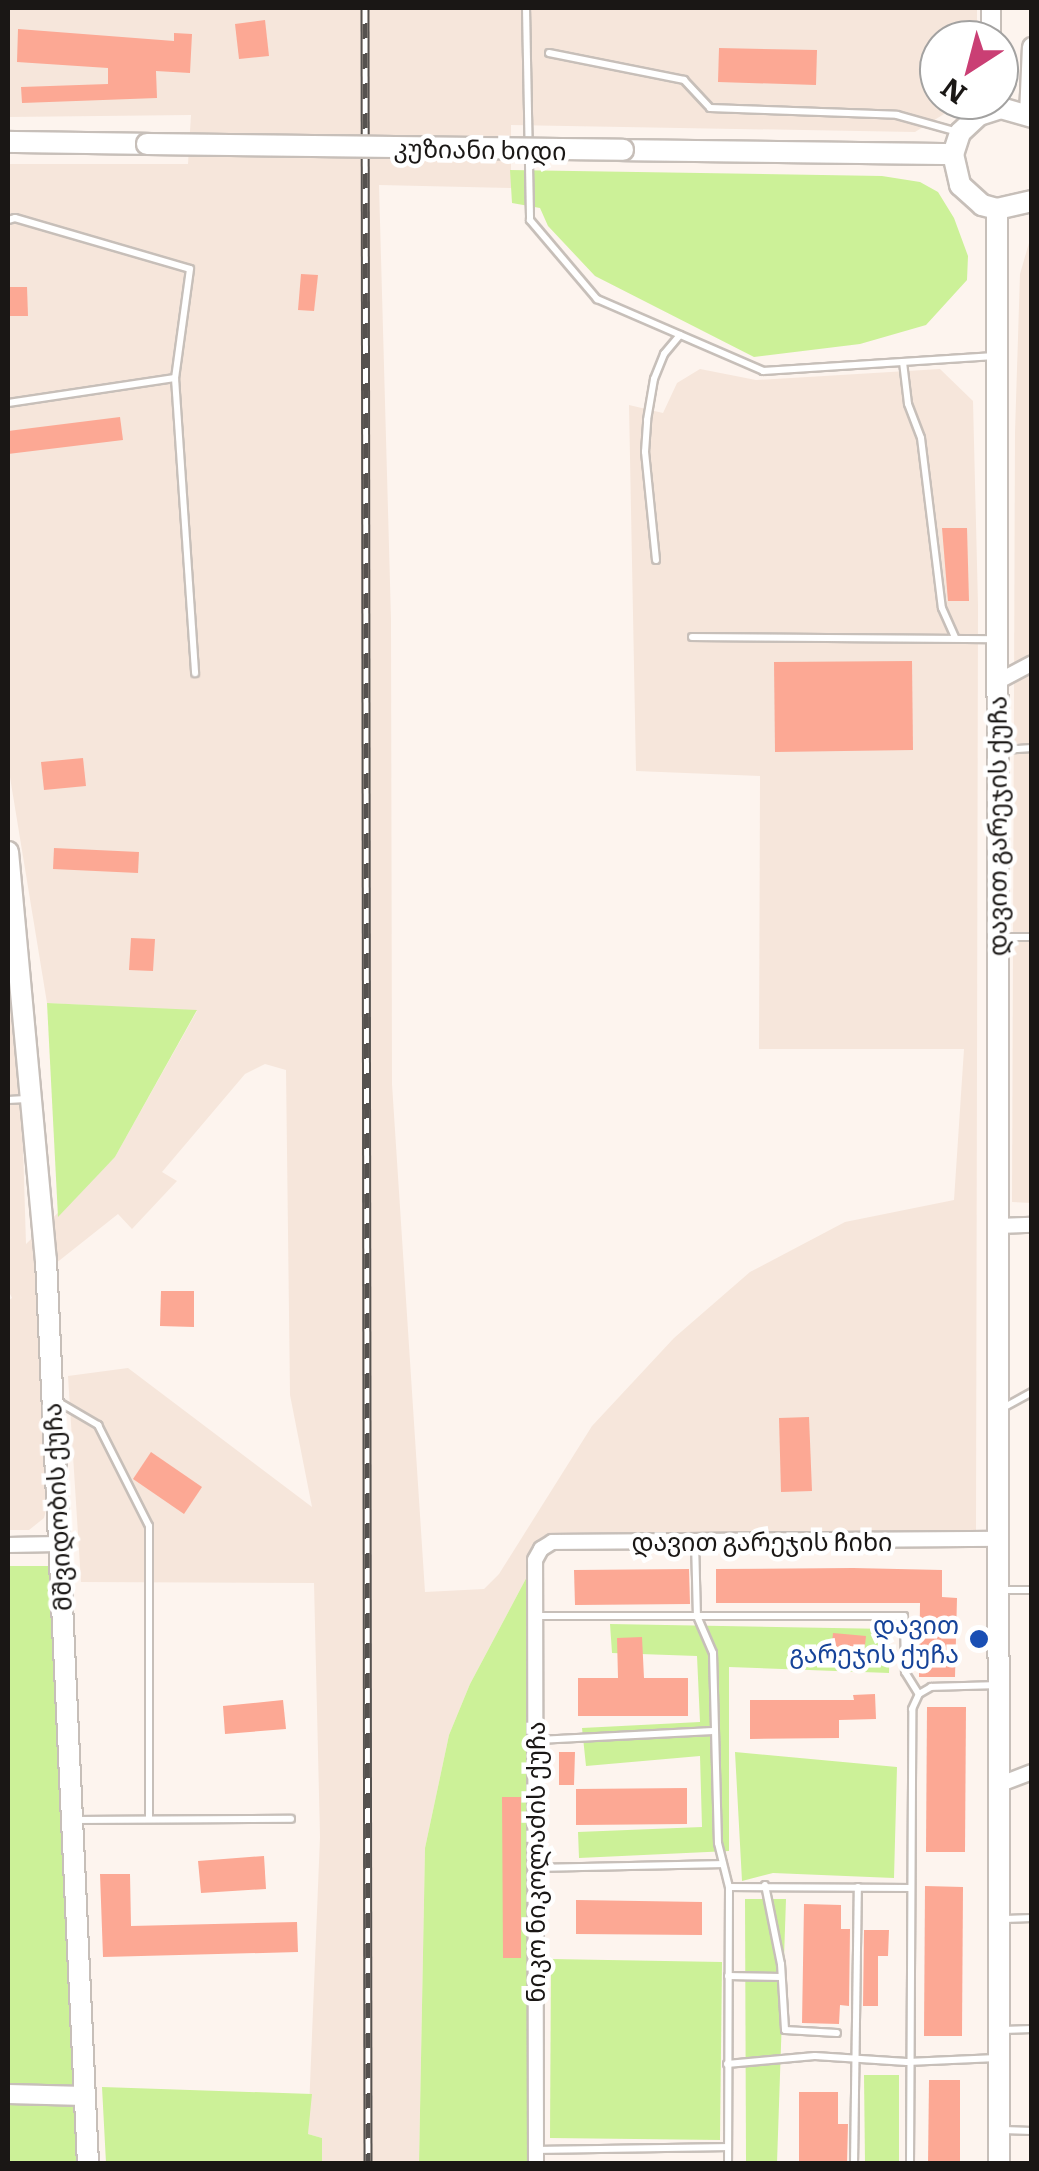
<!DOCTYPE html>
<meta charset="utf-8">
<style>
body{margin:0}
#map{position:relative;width:1039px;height:2171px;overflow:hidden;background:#fdf4ee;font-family:Literata,"Noto Sans Georgian",serif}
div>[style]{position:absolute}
.built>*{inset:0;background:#f6e6db}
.green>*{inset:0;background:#ccf198}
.building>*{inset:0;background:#fca894}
.roads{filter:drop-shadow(2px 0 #c7bfb9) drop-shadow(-2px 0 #c7bfb9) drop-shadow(0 2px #c7bfb9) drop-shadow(0 -2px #c7bfb9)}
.service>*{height:6px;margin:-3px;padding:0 3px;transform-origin:3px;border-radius:3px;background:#fff}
.minor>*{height:14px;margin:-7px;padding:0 7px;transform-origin:7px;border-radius:7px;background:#fff}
.tertiary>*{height:18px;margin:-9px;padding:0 9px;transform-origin:9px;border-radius:9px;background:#fff}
.secondary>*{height:20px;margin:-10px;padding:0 10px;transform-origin:10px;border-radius:10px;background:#fff}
.rail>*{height:9px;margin-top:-4.5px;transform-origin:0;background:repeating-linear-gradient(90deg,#fff 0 15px,#56524f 0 30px);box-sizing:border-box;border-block:2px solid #56524f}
.bridges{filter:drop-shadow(2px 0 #c7bfb9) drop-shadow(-2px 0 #c7bfb9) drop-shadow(0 2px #c7bfb9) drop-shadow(0 -2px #c7bfb9)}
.secondary-bridge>*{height:20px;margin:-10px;padding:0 10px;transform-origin:10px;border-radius:10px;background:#fff}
.dots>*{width:28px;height:28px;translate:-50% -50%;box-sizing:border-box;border:5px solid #fff;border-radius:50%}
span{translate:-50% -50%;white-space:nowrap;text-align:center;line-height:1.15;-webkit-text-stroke:9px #fff;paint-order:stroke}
.street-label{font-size:25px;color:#1a1715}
.transit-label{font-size:25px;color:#164399}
.right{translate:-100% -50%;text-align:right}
.frame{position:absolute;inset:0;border:10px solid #1a1715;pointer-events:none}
.north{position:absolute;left:919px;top:20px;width:100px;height:100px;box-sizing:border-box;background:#fff;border:2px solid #a3a2a1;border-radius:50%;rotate:216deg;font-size:28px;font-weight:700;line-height:40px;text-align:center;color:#1a1715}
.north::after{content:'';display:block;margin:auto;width:35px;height:45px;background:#ca3f74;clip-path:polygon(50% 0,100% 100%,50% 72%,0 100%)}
</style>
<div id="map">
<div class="built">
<i style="clip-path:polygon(8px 8px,977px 8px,977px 40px,939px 40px,939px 100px,960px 100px,957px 106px,915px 132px,511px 125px,511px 188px,379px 185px,391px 619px,392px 1084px,425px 1592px,484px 1589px,499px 1574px,592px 1426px,674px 1338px,750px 1272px,845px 1222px,954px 1200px,964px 1049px,759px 1049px,760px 776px,636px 771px,629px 405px,663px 413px,677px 383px,700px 369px,756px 380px,940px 369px,973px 401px,978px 605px,976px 1531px,552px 1533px,531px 1552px,530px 1571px,470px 1684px,449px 1735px,425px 1848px,419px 2163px,322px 2163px,322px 2138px,308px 2134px,320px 1837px,314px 1583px,81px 1582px,68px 1376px,128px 1368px,312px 1507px,290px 1395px,286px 1070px,265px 1064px,245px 1074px,162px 1172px,177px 1181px,132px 1229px,118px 1214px,36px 1279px,48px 1502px,44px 1518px,29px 1530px,8px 1530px,8px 1301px,12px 1298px,8px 1290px,8px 945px,22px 1114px,26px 1244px,115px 1157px,197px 1011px,47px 1003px,8px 765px,8px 164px,188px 164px,191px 115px,8px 117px)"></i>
<i style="clip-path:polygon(1031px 236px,1032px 1203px,1012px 1202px,1015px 432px,1020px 274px)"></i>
</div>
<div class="green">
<i style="clip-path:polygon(510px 170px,882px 176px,920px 182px,938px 192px,954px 218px,968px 256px,967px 280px,926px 325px,860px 344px,754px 357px,595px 276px,548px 226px,540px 208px,512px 203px)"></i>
<i style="clip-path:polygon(47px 1003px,197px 1010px,115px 1157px,58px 1217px)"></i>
<i style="clip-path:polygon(8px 1566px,49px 1566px,78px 2163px,8px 2163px)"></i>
<i style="clip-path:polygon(530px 1571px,526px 1688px,535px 2163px,419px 2164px,425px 1848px,449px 1735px,470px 1684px)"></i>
<i style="clip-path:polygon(610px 1624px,890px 1629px,889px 1673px,729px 1667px,729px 1851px,579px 1858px,578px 1832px,702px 1827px,700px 1756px,586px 1766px,582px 1728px,700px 1722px,697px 1656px,612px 1653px)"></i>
<i style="clip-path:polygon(735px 1752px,897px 1767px,894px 1878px,773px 1873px,742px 1881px)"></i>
<i style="clip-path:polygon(745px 1899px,786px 1899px,777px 2163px,746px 2163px)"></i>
<i style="clip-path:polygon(551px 1959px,722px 1962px,720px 2140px,550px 2138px)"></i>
<i style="clip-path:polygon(864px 2075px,899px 2075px,899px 2163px,865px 2163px)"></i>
<i style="clip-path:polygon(102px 2087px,312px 2094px,308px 2134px,322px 2138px,322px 2163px,106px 2163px)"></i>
</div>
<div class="building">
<i style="clip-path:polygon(265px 20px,269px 56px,239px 59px,235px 24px)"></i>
<i style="clip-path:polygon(18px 29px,174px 41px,174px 33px,192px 34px,190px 73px,156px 71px,157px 98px,22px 103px,21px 87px,108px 84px,108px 68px,17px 62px)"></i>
<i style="clip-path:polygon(719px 48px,817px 50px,816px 85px,718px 82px)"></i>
<i style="clip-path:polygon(301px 274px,318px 275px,314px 311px,298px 310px)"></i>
<i style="clip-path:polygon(8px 287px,27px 287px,28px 316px,8px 316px)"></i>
<i style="clip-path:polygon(120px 417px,123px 440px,8px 454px,8px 431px)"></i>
<i style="clip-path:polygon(942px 528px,967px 528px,969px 601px,948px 601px)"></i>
<i style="clip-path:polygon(912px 661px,913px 750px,775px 752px,774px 662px)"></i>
<i style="clip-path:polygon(83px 758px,86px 786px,44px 790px,41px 762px)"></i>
<i style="clip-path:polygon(54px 848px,139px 852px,138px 873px,53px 869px)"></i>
<i style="clip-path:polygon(131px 938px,155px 939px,153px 971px,129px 970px)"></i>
<i style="clip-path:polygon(161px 1291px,194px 1291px,194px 1327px,160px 1326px)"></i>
<i style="clip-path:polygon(809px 1417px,812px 1491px,781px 1492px,779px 1418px)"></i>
<i style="clip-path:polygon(151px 1452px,202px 1487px,184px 1514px,133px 1479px)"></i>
<i style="clip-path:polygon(853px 1568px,942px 1570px,942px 1597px,957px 1598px,955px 1677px,919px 1677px,920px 1603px,716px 1603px,716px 1569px)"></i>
<i style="clip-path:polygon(689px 1569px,690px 1604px,575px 1605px,574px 1570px)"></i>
<i style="clip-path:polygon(833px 1633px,866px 1636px,863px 1664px,830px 1661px)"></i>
<i style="clip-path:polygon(642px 1637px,644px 1678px,688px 1678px,688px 1716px,578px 1716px,578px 1678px,618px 1678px,617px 1638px)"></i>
<i style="clip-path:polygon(875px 1694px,876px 1719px,839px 1720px,839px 1738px,750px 1739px,750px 1700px,854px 1700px,853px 1695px)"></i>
<i style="clip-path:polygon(283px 1700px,286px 1729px,225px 1734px,223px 1706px)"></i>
<i style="clip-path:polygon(927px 1707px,966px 1707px,965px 1852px,926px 1852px)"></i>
<i style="clip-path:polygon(559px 1752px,575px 1752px,574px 1785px,559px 1785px)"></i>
<i style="clip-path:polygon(687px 1788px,687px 1824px,576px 1825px,576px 1789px)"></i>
<i style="clip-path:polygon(502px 1797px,521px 1797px,521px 1958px,503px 1958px)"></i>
<i style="clip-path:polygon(264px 1856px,266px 1889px,201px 1893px,198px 1861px)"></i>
<i style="clip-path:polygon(100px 1874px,130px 1874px,131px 1926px,297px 1922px,298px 1952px,103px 1957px)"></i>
<i style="clip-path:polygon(925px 1886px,963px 1887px,962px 2036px,924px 2036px)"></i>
<i style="clip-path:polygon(576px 1900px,702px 1902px,702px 1935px,576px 1934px)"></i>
<i style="clip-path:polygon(804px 1904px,841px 1905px,841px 1929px,850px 1929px,849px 2006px,840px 2005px,839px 2024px,802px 2023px)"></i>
<i style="clip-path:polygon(864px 1930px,889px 1930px,888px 1956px,878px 1956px,878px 2006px,863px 2006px)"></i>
<i style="clip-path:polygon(929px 2080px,960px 2080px,960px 2164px,928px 2164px)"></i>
<i style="clip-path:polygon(799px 2092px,838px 2092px,838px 2124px,848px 2124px,847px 2164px,799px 2164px)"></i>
</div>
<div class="roads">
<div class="service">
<i style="left:526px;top:8px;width:212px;rotate:88.9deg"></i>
<i style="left:530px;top:220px;width:104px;rotate:49.7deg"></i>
<i style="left:597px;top:299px;width:181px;rotate:23.4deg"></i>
<i style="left:763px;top:371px;width:232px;rotate:-3.7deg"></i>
<i style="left:549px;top:53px;width:138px;rotate:11.3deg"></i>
<i style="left:684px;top:80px;width:38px;rotate:47deg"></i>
<i style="left:710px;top:108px;width:187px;rotate:2.1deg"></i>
<i style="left:897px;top:115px;width:59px;rotate:15.7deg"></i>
<i style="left:8px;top:220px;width:7px;rotate:-16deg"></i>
<i style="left:15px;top:218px;width:182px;rotate:16.2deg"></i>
<i style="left:190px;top:269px;width:110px;rotate:97.8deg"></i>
<i style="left:175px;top:378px;width:169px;rotate:171.5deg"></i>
<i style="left:903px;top:362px;width:42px;rotate:83.2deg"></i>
<i style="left:908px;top:404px;width:36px;rotate:69deg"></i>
<i style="left:921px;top:438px;width:171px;rotate:83deg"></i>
<i style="left:942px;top:608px;width:32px;rotate:66deg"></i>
<i style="left:175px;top:378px;width:296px;rotate:86.1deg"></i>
<i style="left:656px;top:560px;width:109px;rotate:-95.8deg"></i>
<i style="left:645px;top:452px;width:32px;rotate:-86deg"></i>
<i style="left:647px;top:420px;width:42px;rotate:-80.3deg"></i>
<i style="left:654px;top:379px;width:27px;rotate:-68deg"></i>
<i style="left:664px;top:354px;width:25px;rotate:-50deg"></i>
<i style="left:692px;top:637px;width:304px;rotate:0.4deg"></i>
<i style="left:1003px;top:750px;width:29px;rotate:-4deg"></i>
<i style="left:1003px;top:937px;width:29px"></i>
<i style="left:8px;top:1100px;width:18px;rotate:-3deg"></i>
<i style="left:57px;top:1401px;width:48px;rotate:30.3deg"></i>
<i style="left:98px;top:1425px;width:113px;rotate:63.2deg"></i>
<i style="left:149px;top:1526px;width:293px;rotate:90deg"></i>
<i style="left:1003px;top:1408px;width:33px;rotate:-29deg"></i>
<i style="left:695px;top:1541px;width:75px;rotate:88.5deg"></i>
<i style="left:697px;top:1616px;width:40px;rotate:66.6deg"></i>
<i style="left:713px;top:1653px;width:190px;rotate:88.5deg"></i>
<i style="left:718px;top:1843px;width:45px;rotate:76deg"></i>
<i style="left:729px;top:1887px;width:277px;rotate:90.2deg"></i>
<i style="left:1003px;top:1590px;width:29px"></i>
<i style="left:535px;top:1616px;width:369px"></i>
<i style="left:904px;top:1616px;width:56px;rotate:89deg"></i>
<i style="left:905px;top:1672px;width:26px;rotate:58deg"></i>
<i style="left:536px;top:1740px;width:179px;rotate:-2.9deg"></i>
<i style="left:78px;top:1820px;width:213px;rotate:-0.3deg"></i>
<i style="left:537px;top:1868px;width:186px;rotate:-1.2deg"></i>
<i style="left:765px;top:1885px;width:81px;rotate:78.6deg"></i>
<i style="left:781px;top:1964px;width:66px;rotate:86.5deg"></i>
<i style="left:785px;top:2030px;width:52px;rotate:3.3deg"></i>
<i style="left:729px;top:1887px;width:180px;rotate:0.3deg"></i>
<i style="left:1005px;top:1919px;width:27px;rotate:-2deg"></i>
<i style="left:728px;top:1976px;width:53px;rotate:1.1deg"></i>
<i style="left:1003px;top:2030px;width:29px;rotate:-2deg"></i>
<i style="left:727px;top:2064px;width:88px;rotate:-5.2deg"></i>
<i style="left:815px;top:2056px;width:92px;rotate:3.7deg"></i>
<i style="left:907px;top:2062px;width:90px;rotate:-2.5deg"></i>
<i style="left:1003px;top:2130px;width:29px;rotate:2deg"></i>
<i style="left:537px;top:2150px;width:191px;rotate:-0.9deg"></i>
<i style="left:854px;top:2164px;width:277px;rotate:-89.2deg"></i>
<i style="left:910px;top:2164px;width:455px;rotate:-89.7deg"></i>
<i style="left:912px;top:1709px;width:17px;rotate:-65deg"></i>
<i style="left:919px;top:1694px;width:14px;rotate:-30deg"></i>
<i style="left:931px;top:1687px;width:66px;rotate:-1.7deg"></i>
</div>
<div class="minor">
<i style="left:997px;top:682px;width:40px;rotate:-28deg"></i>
<i style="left:998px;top:1226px;width:34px;rotate:-2deg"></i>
<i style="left:8px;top:1545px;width:50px;rotate:-1.1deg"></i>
<i style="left:998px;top:1785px;width:36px;rotate:-21deg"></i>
<i style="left:536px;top:2164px;width:604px;rotate:-90.09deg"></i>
<i style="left:535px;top:1560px;width:13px;rotate:-61deg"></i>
<i style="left:541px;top:1549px;width:13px;rotate:-32deg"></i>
<i style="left:552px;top:1542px;width:446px;rotate:-0.4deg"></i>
</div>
<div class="tertiary">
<i style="left:991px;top:8px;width:32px;rotate:90deg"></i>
<i style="left:1029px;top:115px;width:68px;rotate:-87.5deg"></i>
<i style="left:8px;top:2094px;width:77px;rotate:1.5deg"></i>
</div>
<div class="secondary">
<i style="left:1032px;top:117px;width:32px;rotate:-164deg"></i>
<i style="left:1001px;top:108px;width:23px;rotate:162deg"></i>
<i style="left:979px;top:115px;width:26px;rotate:137deg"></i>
<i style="left:960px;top:133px;width:22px;rotate:108deg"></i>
<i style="left:953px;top:154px;width:32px;rotate:77deg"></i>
<i style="left:960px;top:185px;width:30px;rotate:42deg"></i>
<i style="left:982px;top:205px;width:16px;rotate:15deg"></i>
<i style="left:997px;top:209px;width:36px;rotate:-13deg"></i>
<i style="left:8px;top:142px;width:139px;rotate:0.8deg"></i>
<i style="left:623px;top:150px;width:330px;rotate:0.7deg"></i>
<i style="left:997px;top:209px;width:1955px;rotate:89.94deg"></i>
<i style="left:8px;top:852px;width:410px;rotate:84.7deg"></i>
<i style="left:46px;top:1260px;width:905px;rotate:87.34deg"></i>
</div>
</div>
<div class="rail">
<i style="left:365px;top:8px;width:2156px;rotate:89.92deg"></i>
</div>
<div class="bridges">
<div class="secondary-bridge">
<i style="left:147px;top:144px;width:476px;rotate:0.7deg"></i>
</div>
</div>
<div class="dots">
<i style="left:979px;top:1639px;background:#1a4fb4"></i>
</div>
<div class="street-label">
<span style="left:480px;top:149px;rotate:1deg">კუზიანი ხიდი</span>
<span style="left:997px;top:826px;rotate:-90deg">დავით გარეჯის ქუჩა</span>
<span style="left:57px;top:1507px;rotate:-93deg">მშვიდობის ქუჩა</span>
<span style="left:762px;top:1541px">დავით გარეჯის ჩიხი</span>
<span style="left:535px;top:1862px;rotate:-90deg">ნიკო ნიკოლაძის ქუჩა</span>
</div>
<div class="transit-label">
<span class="right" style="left:959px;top:1639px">დავით<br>გარეჯის ქუჩა</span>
</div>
<div class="frame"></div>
<div class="north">N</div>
</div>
